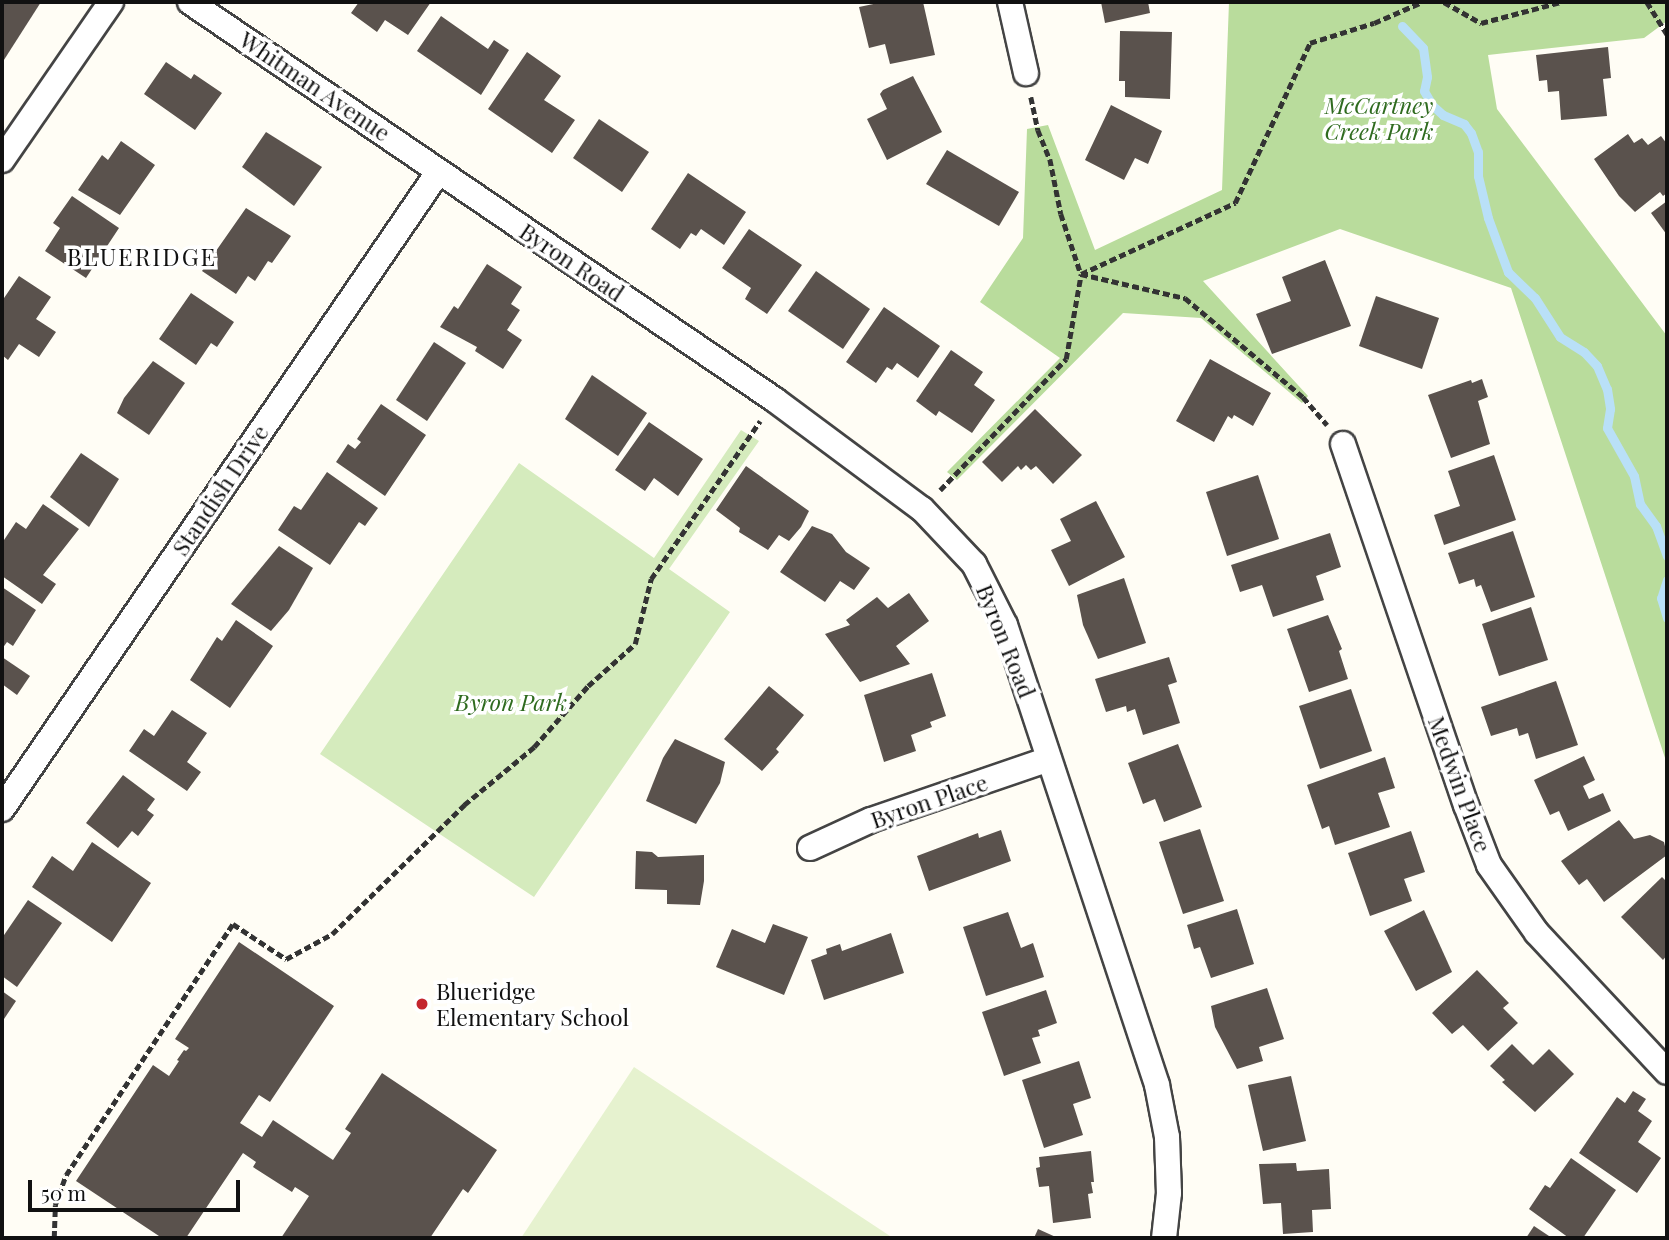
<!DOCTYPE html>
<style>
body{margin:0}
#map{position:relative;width:1669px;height:1240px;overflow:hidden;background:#fffdf5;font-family:"Playfair Display",serif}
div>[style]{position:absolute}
.green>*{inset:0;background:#d5ebbd}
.forest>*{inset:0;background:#b9dc9c}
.pitch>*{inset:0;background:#e6f2cf}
.stream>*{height:9px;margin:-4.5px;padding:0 4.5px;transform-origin:4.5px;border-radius:4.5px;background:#b9e0f7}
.building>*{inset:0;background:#5a524d}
.path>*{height:4.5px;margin-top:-2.25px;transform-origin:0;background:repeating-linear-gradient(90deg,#333 0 7px,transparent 0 10.5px)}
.roads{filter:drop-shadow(2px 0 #444) drop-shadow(-2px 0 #444) drop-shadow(0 2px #444) drop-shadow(0 -2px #444)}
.minor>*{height:24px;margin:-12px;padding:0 12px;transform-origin:12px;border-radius:12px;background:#fff}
.dots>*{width:19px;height:19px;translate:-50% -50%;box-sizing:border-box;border:4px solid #fff;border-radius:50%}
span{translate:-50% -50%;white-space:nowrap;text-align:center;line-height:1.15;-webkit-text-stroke:7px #fff;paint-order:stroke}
.street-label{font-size:23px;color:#111}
.park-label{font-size:23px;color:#2f6b1f;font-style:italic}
.poi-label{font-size:23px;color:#111}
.left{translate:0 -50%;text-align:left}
.neighbourhood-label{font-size:24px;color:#111;letter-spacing:2px}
.frame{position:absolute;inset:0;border:4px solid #111;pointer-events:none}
.scale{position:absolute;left:28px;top:1180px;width:212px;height:32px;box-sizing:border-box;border:4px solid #111;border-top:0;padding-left:9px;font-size:21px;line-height:24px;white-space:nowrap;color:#111;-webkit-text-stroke:5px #fff;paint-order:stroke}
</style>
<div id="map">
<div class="green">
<i style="clip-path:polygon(741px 430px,759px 441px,669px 569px,730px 612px,534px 897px,320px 754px,519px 463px,654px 558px)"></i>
</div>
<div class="forest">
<i style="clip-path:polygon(1229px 2px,1667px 2px,1667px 21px,1644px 38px,1488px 55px,1497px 109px,1667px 336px,1667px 764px,1511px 288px,1340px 229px,1203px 281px,1308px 396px,1302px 403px,1201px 318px,1123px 313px,957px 480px,947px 472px,1060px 358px,980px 302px,1023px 238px,1027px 129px,1048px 125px,1095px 250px,1222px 190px)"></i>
</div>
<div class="pitch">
<i style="clip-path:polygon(634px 1067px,890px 1236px,888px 1238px,521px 1238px)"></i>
</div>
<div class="stream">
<i style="left:1402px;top:26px;width:30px;rotate:46deg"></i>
<i style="left:1423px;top:48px;width:29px;rotate:82deg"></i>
<i style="left:1427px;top:77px;width:14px;rotate:102deg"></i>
<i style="left:1424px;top:91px;width:16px;rotate:60deg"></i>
<i style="left:1432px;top:105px;width:15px;rotate:42deg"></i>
<i style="left:1443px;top:115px;width:23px;rotate:23deg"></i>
<i style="left:1464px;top:124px;width:11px;rotate:52deg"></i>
<i style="left:1471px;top:133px;width:20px;rotate:70deg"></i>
<i style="left:1478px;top:152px;width:24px;rotate:90deg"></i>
<i style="left:1478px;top:176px;width:43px;rotate:76.6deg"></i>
<i style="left:1488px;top:218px;width:58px;rotate:69.7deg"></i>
<i style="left:1508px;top:272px;width:37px;rotate:44deg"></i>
<i style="left:1535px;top:298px;width:46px;rotate:57.3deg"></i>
<i style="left:1560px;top:337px;width:28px;rotate:32deg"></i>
<i style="left:1584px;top:352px;width:19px;rotate:47deg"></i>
<i style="left:1597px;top:366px;width:25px;rotate:67deg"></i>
<i style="left:1607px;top:389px;width:20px;rotate:81deg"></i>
<i style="left:1610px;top:409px;width:19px;rotate:99deg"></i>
<i style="left:1607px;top:428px;width:55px;rotate:60.6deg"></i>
<i style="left:1634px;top:476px;width:29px;rotate:78deg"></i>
<i style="left:1640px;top:504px;width:27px;rotate:54deg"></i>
<i style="left:1656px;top:526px;width:32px;rotate:70deg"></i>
<i style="left:1667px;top:580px;width:19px;rotate:108deg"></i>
<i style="left:1661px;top:598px;width:21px;rotate:73deg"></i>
</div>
<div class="building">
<i style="clip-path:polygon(2px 2px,41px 2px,2px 63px)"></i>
<i style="clip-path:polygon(359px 2px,431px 2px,408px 35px,385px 20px,377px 32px,351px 13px)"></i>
<i style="clip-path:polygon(883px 2px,923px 2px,935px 55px,890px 64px,885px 44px,869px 48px,859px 7px)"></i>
<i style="clip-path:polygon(1101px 2px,1148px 2px,1150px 13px,1105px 23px)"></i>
<i style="clip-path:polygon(441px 16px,488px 49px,494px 40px,509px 50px,481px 95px,417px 51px)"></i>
<i style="clip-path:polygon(1120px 31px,1172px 32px,1170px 99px,1125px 97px,1125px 81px,1119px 81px)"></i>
<i style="clip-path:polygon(1608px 47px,1611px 78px,1603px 79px,1607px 116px,1561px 120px,1559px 91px,1548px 92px,1547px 80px,1539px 81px,1536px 55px)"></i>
<i style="clip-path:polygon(527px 52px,561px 76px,544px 100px,575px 120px,552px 153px,488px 109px)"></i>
<i style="clip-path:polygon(166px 62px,191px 79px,194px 74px,222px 93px,195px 130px,144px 94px)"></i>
<i style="clip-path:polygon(913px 76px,942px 132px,887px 160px,867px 119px,887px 109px,880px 94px,883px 90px)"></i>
<i style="clip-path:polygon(1111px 105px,1162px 131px,1148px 164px,1135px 158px,1124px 180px,1085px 160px)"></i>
<i style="clip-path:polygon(599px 119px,649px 152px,622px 192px,573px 158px)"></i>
<i style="clip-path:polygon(266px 132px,322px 167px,294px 206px,242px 167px)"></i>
<i style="clip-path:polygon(1628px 134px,1634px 143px,1642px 138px,1648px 145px,1661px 136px,1667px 144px,1667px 193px,1663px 196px,1660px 192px,1635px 212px,1619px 196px,1594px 159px)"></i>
<i style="clip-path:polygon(121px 141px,155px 165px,120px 215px,78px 190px,102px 155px,108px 160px)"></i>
<i style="clip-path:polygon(947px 150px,1019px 192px,999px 226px,926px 184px)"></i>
<i style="clip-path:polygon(688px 173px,746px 212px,724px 245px,701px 229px,696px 236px,691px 233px,680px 249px,651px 229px)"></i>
<i style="clip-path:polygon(72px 196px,119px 228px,86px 278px,45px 251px,60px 228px,53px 223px)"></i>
<i style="clip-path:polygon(1667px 201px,1667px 235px,1651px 213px)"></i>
<i style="clip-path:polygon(246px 208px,291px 236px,272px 263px,268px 261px,255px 281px,248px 276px,236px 294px,202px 271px)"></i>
<i style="clip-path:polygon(749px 229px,802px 265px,767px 314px,745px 299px,751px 288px,722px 268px)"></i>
<i style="clip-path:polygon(1325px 260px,1351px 326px,1272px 354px,1256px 314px,1291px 301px,1282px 277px)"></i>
<i style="clip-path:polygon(487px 264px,522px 287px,511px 304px,520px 310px,507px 330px,522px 340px,503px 369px,475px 351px,477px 347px,440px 327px,454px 306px,458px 309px)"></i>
<i style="clip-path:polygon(816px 271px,870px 309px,843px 349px,788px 311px)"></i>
<i style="clip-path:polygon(19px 276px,51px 297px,36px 319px,56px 332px,39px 357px,19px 344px,8px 360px,2px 355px,2px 301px)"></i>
<i style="clip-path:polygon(191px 293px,234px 322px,217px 347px,211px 343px,196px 365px,159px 339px)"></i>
<i style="clip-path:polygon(1376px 296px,1439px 318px,1422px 369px,1359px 346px)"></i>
<i style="clip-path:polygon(884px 307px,940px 346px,918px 378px,897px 363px,892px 370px,887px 367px,876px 383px,846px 362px)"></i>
<i style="clip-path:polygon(434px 342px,466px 363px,427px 421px,396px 400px)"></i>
<i style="clip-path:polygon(951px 350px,983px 372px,974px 385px,995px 400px,972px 433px,939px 411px,936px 416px,916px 401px)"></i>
<i style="clip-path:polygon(1210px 359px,1271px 393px,1253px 426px,1234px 415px,1232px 419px,1228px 416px,1214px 442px,1176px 421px)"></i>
<i style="clip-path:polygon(153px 361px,185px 383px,149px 435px,117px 413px,124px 398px)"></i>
<i style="clip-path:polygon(592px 375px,647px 413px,618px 456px,565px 419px)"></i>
<i style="clip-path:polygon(1482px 379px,1488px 397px,1478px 401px,1490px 444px,1451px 458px,1428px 395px,1471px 380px,1472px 383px)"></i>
<i style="clip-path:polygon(381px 404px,426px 435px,385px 496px,336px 462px,348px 444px,355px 449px,361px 442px,357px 439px)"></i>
<i style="clip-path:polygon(1035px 409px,1082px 455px,1053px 484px,1036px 466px,1031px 470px,1026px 465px,1021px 470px,1018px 466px,1002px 482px,982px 462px)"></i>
<i style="clip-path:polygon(649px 422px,703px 459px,678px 496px,654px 478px,645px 491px,615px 470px)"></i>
<i style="clip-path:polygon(81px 453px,119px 479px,89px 527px,50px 497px)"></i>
<i style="clip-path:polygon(1494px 455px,1516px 520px,1444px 545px,1434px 515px,1460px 506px,1448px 471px)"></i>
<i style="clip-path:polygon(746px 466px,809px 511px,801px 527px,789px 541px,779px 535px,768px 550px,739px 532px,740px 528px,716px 510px)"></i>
<i style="clip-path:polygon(327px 472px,378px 508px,365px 526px,359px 522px,330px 565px,278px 530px,294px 506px,301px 510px)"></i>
<i style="clip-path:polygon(1258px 475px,1279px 539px,1227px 556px,1206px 492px)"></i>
<i style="clip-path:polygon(1096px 501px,1125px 557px,1069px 586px,1051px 550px,1071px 541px,1060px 519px)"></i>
<i style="clip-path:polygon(43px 504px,79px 529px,43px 575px,56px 584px,42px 604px,2px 576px,2px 543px,16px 522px,26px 529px)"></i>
<i style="clip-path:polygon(812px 526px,832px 534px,846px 552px,870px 568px,854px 590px,840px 581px,825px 602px,780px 572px)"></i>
<i style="clip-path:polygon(1513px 531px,1535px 597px,1491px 612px,1481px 585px,1476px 587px,1474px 579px,1459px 584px,1448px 553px)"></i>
<i style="clip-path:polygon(1330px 533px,1341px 567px,1316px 576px,1324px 600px,1273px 617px,1262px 585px,1240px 592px,1231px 565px)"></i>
<i style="clip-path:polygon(279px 546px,313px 568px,289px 610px,271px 631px,231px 604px)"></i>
<i style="clip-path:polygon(1124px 578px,1146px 643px,1098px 659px,1083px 625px,1077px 595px)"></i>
<i style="clip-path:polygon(2px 587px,36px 610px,13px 646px,7px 642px,2px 649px)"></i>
<i style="clip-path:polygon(909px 593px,929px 621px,896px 646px,910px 664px,860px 682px,825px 634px,850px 625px,846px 620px,877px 597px,888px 608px)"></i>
<i style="clip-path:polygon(1531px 607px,1548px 660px,1499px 676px,1482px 624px)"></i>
<i style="clip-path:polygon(1328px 615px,1342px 649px,1339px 651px,1348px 679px,1309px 692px,1287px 629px)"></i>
<i style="clip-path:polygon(236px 620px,273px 646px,230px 708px,190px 680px,217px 637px,222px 641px)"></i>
<i style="clip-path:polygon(2px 657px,30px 676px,17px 695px,2px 684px)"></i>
<i style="clip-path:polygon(1169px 657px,1177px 682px,1168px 685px,1180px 723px,1143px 735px,1135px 709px,1127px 712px,1126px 706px,1106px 712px,1095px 679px)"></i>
<i style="clip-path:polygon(932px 673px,946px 716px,930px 722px,932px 727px,911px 735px,916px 751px,884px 762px,864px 695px)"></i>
<i style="clip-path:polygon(1556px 681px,1578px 745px,1536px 759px,1528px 733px,1519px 736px,1517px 728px,1491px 736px,1481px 707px)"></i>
<i style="clip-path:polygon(769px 686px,804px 715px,776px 749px,779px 752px,762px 771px,724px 739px)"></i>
<i style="clip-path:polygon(1351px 689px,1372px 751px,1320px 769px,1299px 706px)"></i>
<i style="clip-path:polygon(172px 710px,207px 733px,187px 762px,201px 772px,187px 791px,129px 751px,144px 729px,154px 736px)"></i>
<i style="clip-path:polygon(675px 739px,725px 762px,720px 783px,696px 824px,646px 801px,663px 758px)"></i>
<i style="clip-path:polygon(1178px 744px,1202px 807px,1164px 822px,1155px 799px,1143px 804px,1128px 763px)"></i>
<i style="clip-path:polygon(1584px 756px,1595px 780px,1583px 786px,1589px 799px,1603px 793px,1611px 811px,1568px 831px,1559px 811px,1550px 815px,1534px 780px)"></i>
<i style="clip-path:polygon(1385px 757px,1395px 788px,1378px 793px,1390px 827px,1335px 845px,1329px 826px,1322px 829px,1307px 785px)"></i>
<i style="clip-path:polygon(123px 775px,155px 799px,147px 810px,154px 815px,138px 836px,132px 831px,118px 848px,86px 823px)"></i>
<i style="clip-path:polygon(1619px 820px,1634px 839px,1650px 835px,1664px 842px,1667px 855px,1604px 902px,1587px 879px,1579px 885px,1561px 861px)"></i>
<i style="clip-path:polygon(1200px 829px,1224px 901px,1183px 914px,1159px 842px)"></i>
<i style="clip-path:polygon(1001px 830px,1011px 861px,929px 891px,917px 856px,978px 833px,979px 838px)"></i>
<i style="clip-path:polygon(1411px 831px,1425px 872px,1404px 879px,1412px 901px,1370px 916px,1348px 853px)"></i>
<i style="clip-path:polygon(92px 842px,151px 883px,112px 942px,32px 887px,52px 856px,73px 871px)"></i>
<i style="clip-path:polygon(636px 851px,652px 852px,658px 857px,704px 855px,704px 881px,700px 905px,667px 904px,667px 890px,635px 889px)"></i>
<i style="clip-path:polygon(1662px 877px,1667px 882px,1667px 955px,1663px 960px,1621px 917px)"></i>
<i style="clip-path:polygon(28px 900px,62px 923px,17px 987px,2px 976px,2px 938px)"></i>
<i style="clip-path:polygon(1237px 909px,1254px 964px,1211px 978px,1200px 947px,1194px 949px,1187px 925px)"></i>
<i style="clip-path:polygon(1424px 910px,1452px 972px,1416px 991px,1384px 931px)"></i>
<i style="clip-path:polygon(1008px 912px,1021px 948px,1033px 943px,1044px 977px,986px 996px,963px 927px)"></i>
<i style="clip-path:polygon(773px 924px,808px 937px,784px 995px,716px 967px,732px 929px,765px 943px)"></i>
<i style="clip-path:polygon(891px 933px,904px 973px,824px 1000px,811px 960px,827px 954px,826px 949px,840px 944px,842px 951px)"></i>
<i style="clip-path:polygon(239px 942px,334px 1006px,270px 1102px,259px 1095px,240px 1123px,262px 1137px,273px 1120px,333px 1160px,351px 1133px,345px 1129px,382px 1073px,497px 1150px,468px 1193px,463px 1189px,430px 1238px,281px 1238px,309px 1196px,295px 1187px,292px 1192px,253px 1167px,256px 1162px,243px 1153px,186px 1238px,162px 1238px,76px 1181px,153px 1065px,169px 1076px,179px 1061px,177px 1060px,184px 1050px,186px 1051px,189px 1048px,175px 1039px)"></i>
<i style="clip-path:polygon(1477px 970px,1509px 1003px,1503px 1008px,1518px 1023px,1488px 1051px,1463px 1025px,1452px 1034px,1432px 1013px)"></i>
<i style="clip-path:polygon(1267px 988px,1284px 1039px,1259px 1047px,1263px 1061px,1237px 1069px,1215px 1027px,1211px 1006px)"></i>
<i style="clip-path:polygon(1046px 990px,1057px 1023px,1038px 1030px,1040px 1036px,1032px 1038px,1041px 1063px,1004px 1076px,982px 1012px)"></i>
<i style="clip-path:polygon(2px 991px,16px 1001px,2px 1022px)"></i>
<i style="clip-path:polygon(1512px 1044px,1533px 1065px,1549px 1049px,1574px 1074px,1535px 1112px,1502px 1082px,1505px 1080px,1490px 1066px)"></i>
<i style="clip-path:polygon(1079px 1061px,1091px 1098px,1073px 1104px,1083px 1135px,1044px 1148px,1022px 1080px)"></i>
<i style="clip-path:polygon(1291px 1076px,1306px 1141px,1263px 1151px,1248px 1085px)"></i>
<i style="clip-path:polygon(1633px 1091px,1646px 1099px,1638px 1111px,1652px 1121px,1638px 1142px,1661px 1158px,1637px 1193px,1579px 1153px,1617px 1097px,1625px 1103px)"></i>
<i style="clip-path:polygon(1091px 1151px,1094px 1182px,1091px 1182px,1093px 1193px,1088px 1194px,1091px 1218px,1053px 1223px,1049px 1186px,1039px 1187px,1036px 1168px,1040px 1167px,1039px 1157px)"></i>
<i style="clip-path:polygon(1571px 1158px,1616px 1190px,1583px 1238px,1569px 1238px,1529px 1209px,1545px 1185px,1550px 1188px)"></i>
<i style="clip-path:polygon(1296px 1163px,1297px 1171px,1329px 1169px,1331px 1209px,1312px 1210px,1313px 1232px,1283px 1234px,1281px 1203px,1263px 1204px,1259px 1164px)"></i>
<i style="clip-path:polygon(1534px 1226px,1552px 1238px,1526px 1238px)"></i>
<i style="clip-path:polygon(1038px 1229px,1058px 1238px,1034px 1238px)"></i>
</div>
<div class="path">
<i style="left:1444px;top:2px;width:43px;rotate:29.6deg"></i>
<i style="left:1481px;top:23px;width:83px;rotate:-14.7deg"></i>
<i style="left:1647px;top:2px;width:38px;rotate:58deg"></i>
<i style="left:1031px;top:97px;width:34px;rotate:78deg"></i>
<i style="left:1038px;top:130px;width:31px;rotate:68deg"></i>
<i style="left:1050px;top:159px;width:56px;rotate:78.7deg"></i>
<i style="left:1061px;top:214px;width:63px;rotate:71.6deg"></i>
<i style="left:1081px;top:274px;width:107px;rotate:13deg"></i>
<i style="left:1185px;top:298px;width:154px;rotate:40deg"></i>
<i style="left:1303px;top:397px;width:37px;rotate:49deg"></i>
<i style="left:940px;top:490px;width:182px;rotate:-46.1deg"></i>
<i style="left:1066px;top:359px;width:86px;rotate:-80deg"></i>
<i style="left:1081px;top:274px;width:170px;rotate:-24.8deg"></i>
<i style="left:1235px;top:203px;width:177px;rotate:-64.9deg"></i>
<i style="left:1310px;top:43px;width:67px;rotate:-17.4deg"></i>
<i style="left:1374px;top:23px;width:52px;rotate:-23.6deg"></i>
<i style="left:54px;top:1238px;width:33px;rotate:-88deg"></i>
<i style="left:55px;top:1205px;width:32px;rotate:-70deg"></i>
<i style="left:66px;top:1175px;width:301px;rotate:-56.4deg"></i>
<i style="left:233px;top:924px;width:64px;rotate:33.4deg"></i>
<i style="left:286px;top:959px;width:52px;rotate:-28.5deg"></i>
<i style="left:332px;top:934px;width:185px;rotate:-44.3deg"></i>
<i style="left:464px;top:805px;width:91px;rotate:-39.6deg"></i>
<i style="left:534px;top:747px;width:81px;rotate:-48.5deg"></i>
<i style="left:588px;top:686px;width:63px;rotate:-41.8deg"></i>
<i style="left:635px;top:644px;width:67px;rotate:-76.2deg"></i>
<i style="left:651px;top:579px;width:192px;rotate:-55.4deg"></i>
</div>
<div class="roads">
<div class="minor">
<i style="left:190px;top:2px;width:708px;rotate:34.23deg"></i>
<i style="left:775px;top:400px;width:183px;rotate:36.6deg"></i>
<i style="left:922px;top:509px;width:76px;rotate:46.6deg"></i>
<i style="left:974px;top:564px;width:68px;rotate:63.1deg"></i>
<i style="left:1005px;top:625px;width:484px;rotate:71.7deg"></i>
<i style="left:1157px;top:1085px;width:53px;rotate:79.1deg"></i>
<i style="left:1167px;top:1137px;width:56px;rotate:88deg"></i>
<i style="left:1169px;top:1193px;width:45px;rotate:96.3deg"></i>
<i style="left:1010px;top:2px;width:73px;rotate:77.3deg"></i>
<i style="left:2px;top:160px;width:192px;rotate:-55.4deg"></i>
<i style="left:1343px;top:444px;width:381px;rotate:71.2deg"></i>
<i style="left:1466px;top:805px;width:64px;rotate:69deg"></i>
<i style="left:1489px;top:865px;width:83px;rotate:54.8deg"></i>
<i style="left:1537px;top:933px;width:190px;rotate:46.9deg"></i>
<i style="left:2px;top:809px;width:773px;rotate:-55.59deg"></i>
<i style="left:810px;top:848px;width:67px;rotate:-24.7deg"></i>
<i style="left:871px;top:820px;width:188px;rotate:-18.9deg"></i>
</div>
</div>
<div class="dots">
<i style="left:422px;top:1004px;background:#c4262e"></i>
</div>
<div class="street-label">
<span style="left:315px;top:86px;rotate:34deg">Whitman Avenue</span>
<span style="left:572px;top:262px;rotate:34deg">Byron Road</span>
<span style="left:220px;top:490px;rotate:-56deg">Standish Drive</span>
<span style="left:1006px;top:641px;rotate:68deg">Byron Road</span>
<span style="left:1460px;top:784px;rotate:70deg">Medwin Place</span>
<span style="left:929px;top:801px;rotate:-19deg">Byron Place</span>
</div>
<div class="park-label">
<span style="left:1379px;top:118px">McCartney<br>Creek Park</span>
<span style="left:511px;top:702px">Byron Park</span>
</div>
<div class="poi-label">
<span class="left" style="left:436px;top:1004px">Blueridge<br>Elementary School</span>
</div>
<div class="neighbourhood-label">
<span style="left:142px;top:257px">BLUERIDGE</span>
</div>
<div class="frame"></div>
<div class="scale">50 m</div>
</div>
